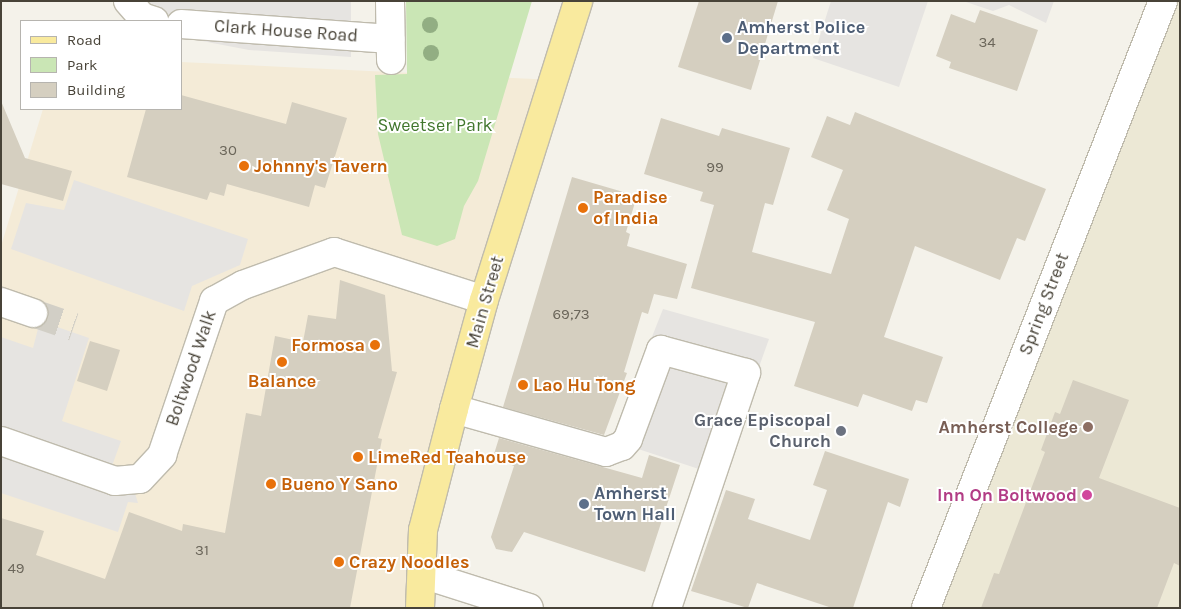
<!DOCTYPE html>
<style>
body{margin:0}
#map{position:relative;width:1181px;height:609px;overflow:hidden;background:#f4f2ea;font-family:Karla,sans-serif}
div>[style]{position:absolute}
.commercial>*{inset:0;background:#f4ebd7}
.education>*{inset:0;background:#ece8d5}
.green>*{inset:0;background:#cae6b5}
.parking>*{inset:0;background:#e6e4e1}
.building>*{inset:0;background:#d5cfc0}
.minor-tunnel>*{height:28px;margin-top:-14px;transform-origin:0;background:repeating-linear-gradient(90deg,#d2cfc6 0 28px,transparent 0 42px)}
.roads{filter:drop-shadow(1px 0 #bfbbad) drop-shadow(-1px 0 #bfbbad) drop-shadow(0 1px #bfbbad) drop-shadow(0 -1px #bfbbad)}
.minor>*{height:28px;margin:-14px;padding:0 14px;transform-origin:14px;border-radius:14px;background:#fff}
.major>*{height:28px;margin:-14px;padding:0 14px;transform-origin:14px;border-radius:14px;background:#f9ea9e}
.trees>*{width:16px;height:16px;margin:-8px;border-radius:50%;background:#92ae83}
.dots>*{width:14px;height:14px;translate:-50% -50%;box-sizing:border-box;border:2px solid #fff;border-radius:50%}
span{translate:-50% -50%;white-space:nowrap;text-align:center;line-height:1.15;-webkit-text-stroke:4px #fff;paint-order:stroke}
.number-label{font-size:15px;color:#6b665a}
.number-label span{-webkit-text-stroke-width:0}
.service-label{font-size:18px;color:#4e5e75;font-weight:700}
.left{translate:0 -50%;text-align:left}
.street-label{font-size:18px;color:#484338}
.park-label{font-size:18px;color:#41772e}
.food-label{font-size:18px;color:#c56008;font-weight:700}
.right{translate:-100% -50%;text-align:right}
.worship-label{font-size:18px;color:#5b616d;font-weight:700}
.education-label{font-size:18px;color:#785e54;font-weight:700}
.hotel-label{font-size:18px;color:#b23c85;font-weight:700}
.frame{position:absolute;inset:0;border:2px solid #484338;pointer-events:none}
.legend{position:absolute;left:20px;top:20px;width:162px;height:90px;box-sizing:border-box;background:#fff;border:1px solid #b6b4af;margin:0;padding:6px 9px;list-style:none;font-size:15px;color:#484338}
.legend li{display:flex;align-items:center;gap:10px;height:25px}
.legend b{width:25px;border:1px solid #b6b4af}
</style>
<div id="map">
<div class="commercial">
<i style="clip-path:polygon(181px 62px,555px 80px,484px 300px,420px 608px,1px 608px,1px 246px,43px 109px,181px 109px)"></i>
</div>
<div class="education">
<i style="clip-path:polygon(1163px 1px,1180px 1px,1180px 608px,926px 608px)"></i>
</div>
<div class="green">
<i style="clip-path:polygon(406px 1px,532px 1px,478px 181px,464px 206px,455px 239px,437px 246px,402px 235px,378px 134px,375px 75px,407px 74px)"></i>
</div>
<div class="parking">
<i style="clip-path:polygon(120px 1px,351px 1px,351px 57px,249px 50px,181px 37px,181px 21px,134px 21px)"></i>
<i style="clip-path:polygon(831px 1px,928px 1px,899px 87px,813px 58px)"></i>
<i style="clip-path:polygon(963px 1px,1054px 1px,1046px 23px,1009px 5px,993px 11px)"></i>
<i style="clip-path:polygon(74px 180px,248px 239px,240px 265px,192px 286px,184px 311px,11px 249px,26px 203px,64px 210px)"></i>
<i style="clip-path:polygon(663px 309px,769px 339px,720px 476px,611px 440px)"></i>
<i style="clip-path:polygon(40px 321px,89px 338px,62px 421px,121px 441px,112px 466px,127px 468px,138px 503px,128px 502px,118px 532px,1px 493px,1px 337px,33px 348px)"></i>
</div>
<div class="building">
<i style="clip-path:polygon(699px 1px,778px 1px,751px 90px,678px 67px)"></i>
<i style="clip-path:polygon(980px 10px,1038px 30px,1017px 91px,949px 68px,951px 62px,936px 56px,951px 14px,975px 23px)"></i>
<i style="clip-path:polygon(181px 95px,286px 124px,292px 102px,347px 118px,325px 188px,315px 185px,309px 207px,227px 184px,224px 196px,210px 192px,207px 200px,127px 177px,146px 109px,181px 109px)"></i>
<i style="clip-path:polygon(1px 101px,25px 158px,72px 171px,63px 201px,1px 184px)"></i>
<i style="clip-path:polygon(855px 112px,1046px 189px,1025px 241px,1017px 238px,1000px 280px,915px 246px,884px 337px,943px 357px,927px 403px,916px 400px,912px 411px,863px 394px,858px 407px,794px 386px,815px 322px,691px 288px,714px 205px,700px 201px,703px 192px,644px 174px,661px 118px,719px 136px,722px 128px,790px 148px,773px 205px,765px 203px,752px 252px,831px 274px,849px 219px,827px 210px,843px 170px,811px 157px,827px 116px,850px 125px)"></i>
<i style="clip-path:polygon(572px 177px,637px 196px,626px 232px,630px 234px,627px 246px,687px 264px,677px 299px,654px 294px,648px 314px,642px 312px,624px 372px,627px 373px,604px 435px,503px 407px)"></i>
<i style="clip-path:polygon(340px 280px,385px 295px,392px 371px,397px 372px,378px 438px,382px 439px,350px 608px,1px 608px,1px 518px,44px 531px,36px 555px,105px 579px,129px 512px,182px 531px,183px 524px,225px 533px,246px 413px,261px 416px,275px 336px,303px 342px,308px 315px,336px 319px)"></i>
<i style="clip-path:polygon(90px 341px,120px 350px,107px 391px,77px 381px)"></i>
<i style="clip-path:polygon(1073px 380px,1129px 400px,1099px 478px,1180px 508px,1180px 566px,1174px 563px,1157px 608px,981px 608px,994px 573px,999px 574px,1045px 452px,1041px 450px,1055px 412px,1060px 414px)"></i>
<i style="clip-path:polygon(499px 438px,642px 478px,649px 455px,680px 465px,645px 572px,524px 532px,512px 552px,496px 549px,491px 537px,514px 466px,498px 460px,494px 454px)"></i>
<i style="clip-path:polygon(825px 451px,909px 479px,900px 507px,888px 502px,853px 608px,832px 608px,757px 583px,748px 608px,691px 591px,726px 490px,755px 499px,748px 519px,810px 540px,827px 490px,813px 485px)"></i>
</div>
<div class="minor-tunnel">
<i style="left:33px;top:313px;width:43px;rotate:18.9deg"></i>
</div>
<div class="roads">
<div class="minor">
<i style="left:128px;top:1px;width:21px;rotate:49deg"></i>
<i style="left:142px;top:17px;width:13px;rotate:18deg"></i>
<i style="left:390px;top:1px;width:59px;rotate:89deg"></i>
<i style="left:181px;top:24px;width:210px;rotate:4.1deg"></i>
<i style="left:1px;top:302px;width:34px;rotate:19deg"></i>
<i style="left:454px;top:409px;width:158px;rotate:15.8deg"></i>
<i style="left:606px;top:452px;width:17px;rotate:-21deg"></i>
<i style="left:622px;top:446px;width:9px;rotate:-49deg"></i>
<i style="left:628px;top:439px;width:95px;rotate:-69.7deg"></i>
<i style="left:661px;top:350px;width:88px;rotate:15.1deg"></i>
<i style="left:746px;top:373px;width:248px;rotate:108.6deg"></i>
<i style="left:1px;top:441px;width:121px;rotate:19.3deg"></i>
<i style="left:115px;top:481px;width:25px;rotate:-5deg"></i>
<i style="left:140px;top:479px;width:33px;rotate:-47deg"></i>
<i style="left:162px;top:455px;width:163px;rotate:-71.3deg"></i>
<i style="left:214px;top:301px;width:33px;rotate:-29deg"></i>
<i style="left:243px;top:285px;width:97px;rotate:-19.9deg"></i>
<i style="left:334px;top:252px;width:157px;rotate:17.7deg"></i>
<i style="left:422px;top:574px;width:112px;rotate:17.6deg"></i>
<i style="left:926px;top:608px;width:652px;rotate:-68.67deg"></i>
</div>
<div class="major">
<i style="left:420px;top:608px;width:78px;rotate:-87.8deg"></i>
<i style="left:423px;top:530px;width:125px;rotate:-75.6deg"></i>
<i style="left:454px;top:409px;width:113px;rotate:-74.6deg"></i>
<i style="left:484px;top:300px;width:313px;rotate:-72.5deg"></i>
</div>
</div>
<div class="trees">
<i style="left:430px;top:25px"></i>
<i style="left:431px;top:53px"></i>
</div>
<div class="dots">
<i style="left:727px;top:38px;background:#5c6f8a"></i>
<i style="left:244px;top:166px;background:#e8710a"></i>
<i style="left:583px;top:208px;background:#e8710a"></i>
<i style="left:375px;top:345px;background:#e8710a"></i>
<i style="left:282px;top:362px;background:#e8710a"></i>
<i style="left:523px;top:385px;background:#e8710a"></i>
<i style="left:1088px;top:427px;background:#8d6e63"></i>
<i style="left:841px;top:431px;background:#6b7280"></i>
<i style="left:358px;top:457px;background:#e8710a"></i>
<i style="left:271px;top:484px;background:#e8710a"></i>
<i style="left:1087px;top:495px;background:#d1479c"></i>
<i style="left:584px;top:504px;background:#5c6f8a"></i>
<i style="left:339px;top:562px;background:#e8710a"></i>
</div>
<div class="number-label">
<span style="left:987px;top:43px">34</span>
<span style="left:228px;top:151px">30</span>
<span style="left:715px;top:168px">99</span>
<span style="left:571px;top:315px">69;73</span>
<span style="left:202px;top:551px">31</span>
<span style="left:16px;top:569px">49</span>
</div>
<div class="service-label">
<span class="left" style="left:737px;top:38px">Amherst Police<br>Department</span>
<span class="left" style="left:594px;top:504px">Amherst<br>Town Hall</span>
</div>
<div class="street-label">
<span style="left:286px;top:31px;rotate:4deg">Clark House Road</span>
<span style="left:485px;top:302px;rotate:-74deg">Main Street</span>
<span style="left:1044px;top:304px;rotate:-69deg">Spring Street</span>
<span style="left:191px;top:368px;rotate:-71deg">Boltwood Walk</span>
</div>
<div class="park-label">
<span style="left:435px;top:125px">Sweetser Park</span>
</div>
<div class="food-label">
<span class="left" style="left:254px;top:166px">Johnny's Tavern</span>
<span class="left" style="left:593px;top:208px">Paradise<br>of India</span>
<span class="right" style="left:365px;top:345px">Formosa</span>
<span style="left:282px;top:381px">Balance</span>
<span class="left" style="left:533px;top:385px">Lao Hu Tong</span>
<span class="left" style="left:368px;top:457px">LimeRed Teahouse</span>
<span class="left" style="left:281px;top:484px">Bueno Y Sano</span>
<span class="left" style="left:349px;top:562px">Crazy Noodles</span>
</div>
<div class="worship-label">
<span class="right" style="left:831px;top:431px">Grace Episcopal<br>Church</span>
</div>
<div class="education-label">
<span class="right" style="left:1078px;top:427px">Amherst College</span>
</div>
<div class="hotel-label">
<span class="right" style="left:1077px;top:495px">Inn On Boltwood</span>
</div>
<div class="frame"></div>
<ul class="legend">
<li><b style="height:6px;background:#f9ea9e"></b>Road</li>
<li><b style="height:14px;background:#cae6b5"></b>Park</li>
<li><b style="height:14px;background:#d5cfc0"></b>Building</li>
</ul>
</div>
